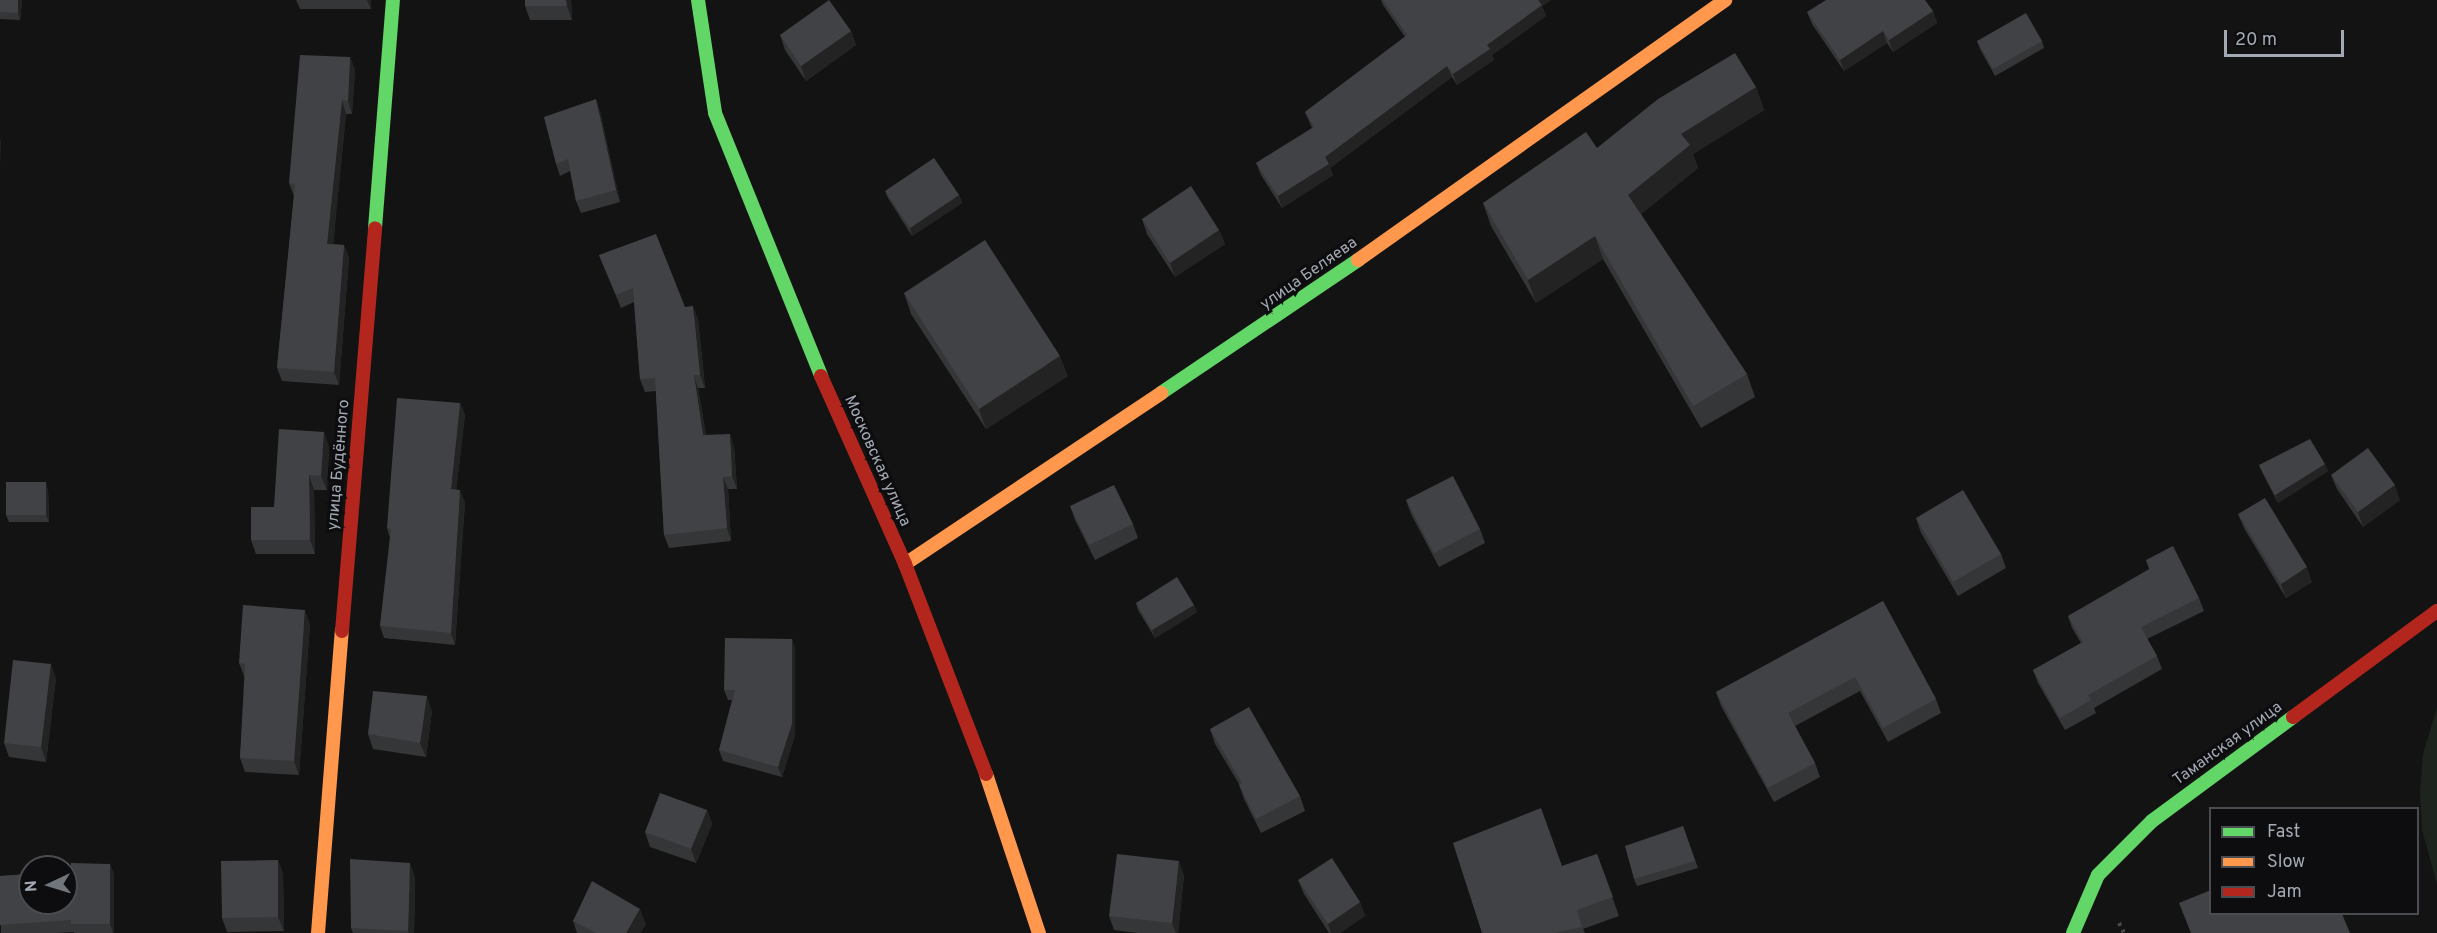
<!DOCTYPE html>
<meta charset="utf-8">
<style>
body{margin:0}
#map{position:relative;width:2437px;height:933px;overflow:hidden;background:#131313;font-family:Overpass,sans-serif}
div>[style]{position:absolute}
.green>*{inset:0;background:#1d231d}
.path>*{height:4px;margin-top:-2px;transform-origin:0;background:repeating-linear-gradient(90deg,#494a4e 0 3px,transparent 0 7.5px)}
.fast>*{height:14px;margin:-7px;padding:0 7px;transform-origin:7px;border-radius:7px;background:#63d668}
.slow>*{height:14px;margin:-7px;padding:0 7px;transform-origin:7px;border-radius:7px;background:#ff974d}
.jam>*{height:14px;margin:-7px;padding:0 7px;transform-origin:7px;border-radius:7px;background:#b3261e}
.wall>*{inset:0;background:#353637}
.shaded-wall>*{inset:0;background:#232323}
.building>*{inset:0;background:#414245}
span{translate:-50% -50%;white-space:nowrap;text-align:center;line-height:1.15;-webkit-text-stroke:6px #0d0d0f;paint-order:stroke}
.street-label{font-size:16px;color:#a3aab4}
.legend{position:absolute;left:2209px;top:807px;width:210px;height:108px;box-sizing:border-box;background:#0d0d0f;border:2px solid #494c51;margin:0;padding:8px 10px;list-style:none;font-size:18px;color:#a3aab4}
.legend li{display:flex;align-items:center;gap:12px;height:30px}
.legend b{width:30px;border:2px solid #494c51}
.north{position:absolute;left:18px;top:855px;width:60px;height:60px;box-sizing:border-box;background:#0d0d0f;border:2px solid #494c51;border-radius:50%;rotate:266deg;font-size:16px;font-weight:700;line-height:24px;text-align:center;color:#a3aab4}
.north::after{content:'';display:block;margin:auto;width:21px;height:27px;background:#71757c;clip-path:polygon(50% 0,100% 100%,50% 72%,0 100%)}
.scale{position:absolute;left:2224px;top:30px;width:120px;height:27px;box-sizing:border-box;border:3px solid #a3aab4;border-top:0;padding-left:8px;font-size:18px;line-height:21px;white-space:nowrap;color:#a3aab4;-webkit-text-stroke:4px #0d0d0f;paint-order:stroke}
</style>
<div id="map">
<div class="green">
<i style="clip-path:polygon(2437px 708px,2437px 884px,2422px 830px,2420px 792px,2423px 754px)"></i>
</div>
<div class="path">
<i style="left:2119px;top:923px;width:11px;rotate:63deg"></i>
</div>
<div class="fast">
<i style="left:698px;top:0;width:114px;rotate:81.4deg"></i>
<i style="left:715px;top:113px;width:284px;rotate:68deg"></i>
<i style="left:375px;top:228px;width:229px;rotate:-85.5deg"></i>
<i style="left:1161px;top:393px;width:238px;rotate:-34deg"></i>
<i style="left:2073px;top:933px;width:63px;rotate:-66.7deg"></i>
<i style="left:2098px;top:875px;width:76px;rotate:-45deg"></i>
<i style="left:2152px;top:821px;width:175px;rotate:-36.4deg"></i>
</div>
<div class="slow">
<i style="left:1358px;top:260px;width:450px;rotate:-35.3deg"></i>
<i style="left:905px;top:564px;width:308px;rotate:-33.7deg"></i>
<i style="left:986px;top:774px;width:168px;rotate:71.6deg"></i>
<i style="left:318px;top:933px;width:303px;rotate:-85.5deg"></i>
</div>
<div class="jam">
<i style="left:821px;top:376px;width:206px;rotate:65.9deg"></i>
<i style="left:905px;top:564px;width:225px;rotate:68.9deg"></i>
<i style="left:342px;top:631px;width:404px;rotate:-85.3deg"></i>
<i style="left:2293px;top:717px;width:179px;rotate:-36.4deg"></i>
</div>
<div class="wall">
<i style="clip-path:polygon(0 0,22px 0,20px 20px,0 19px)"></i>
<i style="clip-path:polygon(296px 0,371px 0,371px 9px,300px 9px)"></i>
<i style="clip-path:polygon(571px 0,572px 20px,530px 20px,525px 6px)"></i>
<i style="clip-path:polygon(1381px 0,1551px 0,1542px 6px,1546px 16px,1492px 55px,1494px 60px,1457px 85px,1452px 77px,1330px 168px,1333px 175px,1282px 208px,1261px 175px,1256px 163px,1312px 128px,1305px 112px,1405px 37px,1383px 5px)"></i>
<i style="clip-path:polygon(1933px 11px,1937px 23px,1893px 52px,1887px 43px,1844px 71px,1812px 24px,1807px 12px)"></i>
<i style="clip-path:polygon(851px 31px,856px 45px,806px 81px,785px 50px,780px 35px)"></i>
<i style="clip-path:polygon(1977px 41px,2042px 41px,2044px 48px,1995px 76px,1980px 49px)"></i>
<i style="clip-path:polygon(350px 57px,355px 70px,352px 114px,346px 114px,333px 244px,344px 245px,349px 258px,339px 385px,282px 381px,277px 368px,294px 196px,289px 183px)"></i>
<i style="clip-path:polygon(1756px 87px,1764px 110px,1693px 154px,1698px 168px,1641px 214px,1747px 374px,1755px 397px,1701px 428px,1603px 259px,1536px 303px,1491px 226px,1483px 203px,1597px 148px)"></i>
<i style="clip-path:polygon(600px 111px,620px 202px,581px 213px,576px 201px,570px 171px,560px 176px,556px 164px)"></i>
<i style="clip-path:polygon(885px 191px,959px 195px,962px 203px,912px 236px,888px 198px)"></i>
<i style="clip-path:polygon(1142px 219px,1219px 230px,1225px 244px,1175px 277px,1147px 234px)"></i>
<i style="clip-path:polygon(599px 255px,685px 307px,698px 319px,705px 388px,698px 388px,706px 435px,734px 447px,737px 489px,728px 489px,731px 541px,669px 548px,664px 535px,656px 391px,645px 392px,640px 379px,634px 302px,621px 308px)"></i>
<i style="clip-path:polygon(904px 293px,1068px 376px,986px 429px,911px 314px)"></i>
<i style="clip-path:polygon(460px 403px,465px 415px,456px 490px,465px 502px,455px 645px,384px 638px,380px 626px,390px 538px,387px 528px)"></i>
<i style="clip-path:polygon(329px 446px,327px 490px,314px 490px,315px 554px,256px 554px,251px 540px,274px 507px)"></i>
<i style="clip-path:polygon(2325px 464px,2328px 471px,2278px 503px,2262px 472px,2259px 465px)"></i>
<i style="clip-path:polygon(2331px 475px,2400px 500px,2363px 527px,2337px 489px)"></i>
<i style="clip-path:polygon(48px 489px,49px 522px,9px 522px,6px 515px)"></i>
<i style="clip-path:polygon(1406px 500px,1480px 529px,1485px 543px,1439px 567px,1411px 514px)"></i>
<i style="clip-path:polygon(1070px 506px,1133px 524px,1138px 538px,1095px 560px,1075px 520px)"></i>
<i style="clip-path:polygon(2238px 514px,2312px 582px,2286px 598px,2244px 528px)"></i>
<i style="clip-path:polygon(1916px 518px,2001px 554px,2006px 568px,1958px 596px,1921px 533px)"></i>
<i style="clip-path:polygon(2146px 560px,2199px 598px,2204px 611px,2147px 639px,2157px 656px,2162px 669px,2094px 708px,2096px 713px,2065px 730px,2038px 683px,2033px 670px,2081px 643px,2072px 628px,2068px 616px,2149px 569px)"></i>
<i style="clip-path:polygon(1883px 601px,1936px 699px,1941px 713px,1888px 742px,1860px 691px,1795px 726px,1815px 763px,1820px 777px,1774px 802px,1721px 706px,1716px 692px)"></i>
<i style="clip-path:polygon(1136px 603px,1194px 605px,1197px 612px,1155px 638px,1138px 610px)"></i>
<i style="clip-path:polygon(310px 624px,299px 775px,245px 772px,240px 758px,245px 678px,239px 663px)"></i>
<i style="clip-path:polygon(792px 639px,795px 650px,795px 735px,782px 777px,723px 761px,719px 750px,732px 700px,728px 700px,724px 690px)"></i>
<i style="clip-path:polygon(56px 678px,46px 762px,9px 757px,4px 743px)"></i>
<i style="clip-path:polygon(432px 711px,426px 757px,373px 749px,368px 734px)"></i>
<i style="clip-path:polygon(1210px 729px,1300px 796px,1305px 811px,1261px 833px,1244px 799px,1239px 784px,1215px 744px)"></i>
<i style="clip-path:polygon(707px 810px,712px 824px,696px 863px,650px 847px,645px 832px)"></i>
<i style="clip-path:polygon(1683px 826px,1698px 868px,1637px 886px,1634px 879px)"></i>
<i style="clip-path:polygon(1597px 854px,1619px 916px,1583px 929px,1585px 933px,1482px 933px,1562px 866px)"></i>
<i style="clip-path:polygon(278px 860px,283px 874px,284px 931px,227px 932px,222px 918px)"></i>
<i style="clip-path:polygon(110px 864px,114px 875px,114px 933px,74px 933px,74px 932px,55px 933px,1px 933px,0 876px,71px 871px)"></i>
<i style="clip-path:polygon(1184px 875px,1178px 933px,1138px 933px,1114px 930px,1109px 916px)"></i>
<i style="clip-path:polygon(415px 877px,414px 933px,353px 933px,351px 928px)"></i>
<i style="clip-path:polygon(1298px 880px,1360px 902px,1365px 916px,1340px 933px,1329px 933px,1304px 894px)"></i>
<i style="clip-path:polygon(573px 921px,646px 924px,640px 933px,577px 933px)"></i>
</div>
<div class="shaded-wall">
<i style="clip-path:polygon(18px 0,22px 0,20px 20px,18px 13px)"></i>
<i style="clip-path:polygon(367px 0,371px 0,371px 9px)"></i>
<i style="clip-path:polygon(566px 0,571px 0,572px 20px,567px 6px)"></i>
<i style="clip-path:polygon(1537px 0,1551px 0,1542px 6px,1546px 16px,1492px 55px,1494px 60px,1457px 85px,1453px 74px,1487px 45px)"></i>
<i style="clip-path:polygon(1933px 11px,1937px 23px,1893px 52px,1889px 40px)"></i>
<i style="clip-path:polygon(851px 31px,856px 45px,806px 81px,801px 66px)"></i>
<i style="clip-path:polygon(1883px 31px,1887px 43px,1844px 71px,1840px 60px)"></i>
<i style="clip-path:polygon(350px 57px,355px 70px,352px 114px,348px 101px)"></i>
<i style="clip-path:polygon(1447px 66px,1452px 77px,1330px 168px,1333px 175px,1282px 208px,1278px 196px,1325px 157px)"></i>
<i style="clip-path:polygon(1756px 87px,1764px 110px,1693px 154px,1698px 168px,1636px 218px,1628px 195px,1681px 134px)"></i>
<i style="clip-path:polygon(596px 99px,600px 111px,620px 202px,616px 190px)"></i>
<i style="clip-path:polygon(342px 100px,346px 114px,332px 257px,327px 244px)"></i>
<i style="clip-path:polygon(0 138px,1px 142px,0 168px)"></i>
<i style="clip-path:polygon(959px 195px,962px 203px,912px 236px,910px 228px)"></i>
<i style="clip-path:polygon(1219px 230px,1225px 244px,1175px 277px,1170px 263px)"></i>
<i style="clip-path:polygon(1595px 236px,1603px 259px,1536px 303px,1528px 280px)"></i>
<i style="clip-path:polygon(344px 245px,349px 258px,339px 385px,334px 372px)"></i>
<i style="clip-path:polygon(693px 306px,698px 319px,705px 388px,700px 375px)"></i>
<i style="clip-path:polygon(1060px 356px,1068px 376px,986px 429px,979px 409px)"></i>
<i style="clip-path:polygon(694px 375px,698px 388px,708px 448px,703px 435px)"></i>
<i style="clip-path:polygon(460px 403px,465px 415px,455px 501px,451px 489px)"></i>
<i style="clip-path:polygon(324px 432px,329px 446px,327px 490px,321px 476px)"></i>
<i style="clip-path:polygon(730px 434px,734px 447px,737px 489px,732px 476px)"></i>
<i style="clip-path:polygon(2325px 464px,2328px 471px,2278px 503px,2275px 495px)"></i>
<i style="clip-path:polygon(309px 475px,314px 490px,315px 554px,310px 540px)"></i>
<i style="clip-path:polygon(723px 477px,728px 489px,731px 541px,727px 528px)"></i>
<i style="clip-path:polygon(46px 482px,48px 489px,49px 522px,46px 515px)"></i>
<i style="clip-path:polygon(2395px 485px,2400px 500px,2363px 527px,2358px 512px)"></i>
<i style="clip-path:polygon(460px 490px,465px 502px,455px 645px,451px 633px)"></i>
<i style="clip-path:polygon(2307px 567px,2312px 582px,2286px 598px,2281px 584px)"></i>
<i style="clip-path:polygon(1194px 605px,1197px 612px,1155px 638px,1152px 630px)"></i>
<i style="clip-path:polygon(305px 610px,310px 624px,299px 775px,294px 761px)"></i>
<i style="clip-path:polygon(792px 639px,795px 650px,795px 735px,782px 777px,778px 767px)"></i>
<i style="clip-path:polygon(51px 664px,56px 678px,46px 762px,41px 747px)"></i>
<i style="clip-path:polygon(427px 696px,432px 711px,426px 757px,420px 743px)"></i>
<i style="clip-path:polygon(707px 810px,712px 824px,696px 863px,691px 849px)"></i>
<i style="clip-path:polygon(278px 860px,283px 874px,284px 931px,278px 917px)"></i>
<i style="clip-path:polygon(1179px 861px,1184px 875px,1178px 933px,1176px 933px,1172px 923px)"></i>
<i style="clip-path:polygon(410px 863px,415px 877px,414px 933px,409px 933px,408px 931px)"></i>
<i style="clip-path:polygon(110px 864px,114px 875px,114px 933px,113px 933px,110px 924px)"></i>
<i style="clip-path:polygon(1360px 902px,1365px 916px,1340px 933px,1331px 933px,1328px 924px)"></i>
<i style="clip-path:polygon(640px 909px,646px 924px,640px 933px,626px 933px)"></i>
</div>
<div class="building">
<i style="clip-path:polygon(0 0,18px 0,18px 13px,0 12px)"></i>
<i style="clip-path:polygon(525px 0,566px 0,567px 6px,525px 6px)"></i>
<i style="clip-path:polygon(829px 0,851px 31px,801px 66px,780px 35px)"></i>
<i style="clip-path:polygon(1383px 0,1538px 0,1542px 5px,1487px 45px,1490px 49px,1453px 74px,1447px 66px,1325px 157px,1329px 164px,1278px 196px,1256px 163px,1314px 127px,1305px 112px,1407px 35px)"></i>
<i style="clip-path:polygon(1826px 0,1925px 0,1933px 11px,1889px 40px,1883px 31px,1840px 60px,1807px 12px)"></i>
<i style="clip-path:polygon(2026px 13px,2042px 41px,1993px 69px,1977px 41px)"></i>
<i style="clip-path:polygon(1735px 53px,1756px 87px,1681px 134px,1690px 145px,1628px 195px,1747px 374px,1693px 406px,1595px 236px,1528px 280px,1483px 203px,1586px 132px,1597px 148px,1658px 99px)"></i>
<i style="clip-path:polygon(300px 55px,350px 57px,348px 101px,342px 100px,327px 244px,344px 245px,334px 372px,277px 368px,295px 184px,289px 183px)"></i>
<i style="clip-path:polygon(596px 99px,616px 190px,576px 201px,568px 159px,556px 164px,544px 117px)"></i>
<i style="clip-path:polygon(934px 158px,959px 195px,910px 228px,885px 191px)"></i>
<i style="clip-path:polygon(1191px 186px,1219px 230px,1170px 263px,1142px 219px)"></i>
<i style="clip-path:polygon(656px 234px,685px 307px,693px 306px,700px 375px,694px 375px,703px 435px,730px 434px,732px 476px,723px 477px,727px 528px,664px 535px,655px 378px,640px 379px,633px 288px,616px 295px,599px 255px)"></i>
<i style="clip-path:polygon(985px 240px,1060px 356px,979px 409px,904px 293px)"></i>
<i style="clip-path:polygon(397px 398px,460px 403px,451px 489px,460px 490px,451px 633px,380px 626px,391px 529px,387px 528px)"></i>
<i style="clip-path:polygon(279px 429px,324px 432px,321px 476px,309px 475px,310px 540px,251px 540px,251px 507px,274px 507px)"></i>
<i style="clip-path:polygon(2310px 439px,2325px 464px,2275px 495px,2259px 465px)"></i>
<i style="clip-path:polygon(2368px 448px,2395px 485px,2358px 512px,2331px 475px)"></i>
<i style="clip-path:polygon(1453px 476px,1480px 529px,1434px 553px,1406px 500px)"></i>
<i style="clip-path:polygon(6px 482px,46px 482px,46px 515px,6px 515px)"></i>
<i style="clip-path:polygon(1114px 485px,1133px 524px,1089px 545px,1070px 506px)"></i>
<i style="clip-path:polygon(1963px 490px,2001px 554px,1953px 582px,1916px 518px)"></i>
<i style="clip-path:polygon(2265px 498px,2307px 567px,2281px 584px,2238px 514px)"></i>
<i style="clip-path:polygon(2173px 546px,2199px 598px,2141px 627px,2157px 656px,2088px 695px,2091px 700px,2060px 718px,2033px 670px,2083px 642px,2068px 616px,2150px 569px,2146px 560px)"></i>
<i style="clip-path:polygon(1177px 577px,1194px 605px,1152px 630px,1136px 603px)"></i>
<i style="clip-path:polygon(1883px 601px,1936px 699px,1883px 728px,1855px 677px,1788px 713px,1815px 763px,1768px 788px,1716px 692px)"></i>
<i style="clip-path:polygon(243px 605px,305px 610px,294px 761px,240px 758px,245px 664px,239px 663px)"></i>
<i style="clip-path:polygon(725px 638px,792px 639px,792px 724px,778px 767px,719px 750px,735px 690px,724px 690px)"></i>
<i style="clip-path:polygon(13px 660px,51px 664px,41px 747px,4px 743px)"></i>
<i style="clip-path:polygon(373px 691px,427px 696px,420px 743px,368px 734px)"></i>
<i style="clip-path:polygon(1249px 707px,1300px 796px,1256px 819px,1239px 785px,1242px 783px,1210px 729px)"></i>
<i style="clip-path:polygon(660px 793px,707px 810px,691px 849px,645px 832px)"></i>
<i style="clip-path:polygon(1541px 808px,1562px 866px,1597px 854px,1613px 897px,1577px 910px,1582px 927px,1553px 933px,1482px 933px,1453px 843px)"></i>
<i style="clip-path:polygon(1683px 826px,1695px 861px,1634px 879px,1625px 846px)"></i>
<i style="clip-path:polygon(1117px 854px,1179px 861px,1172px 923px,1109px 916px)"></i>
<i style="clip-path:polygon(1332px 858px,1360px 902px,1328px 924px,1298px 880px)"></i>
<i style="clip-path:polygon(350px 859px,410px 863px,408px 931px,351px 928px)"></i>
<i style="clip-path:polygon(278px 860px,278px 917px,222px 918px,221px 861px)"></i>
<i style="clip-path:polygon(71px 863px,110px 864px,110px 924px,71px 924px,71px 920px,0 925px,0 876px,30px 874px,30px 903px,66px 903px,66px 871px,71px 871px)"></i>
<i style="clip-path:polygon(592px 881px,640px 909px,626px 933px,596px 933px,573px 921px)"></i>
<i style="clip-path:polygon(2211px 890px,2211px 914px,2342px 914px,2350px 933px,2191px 933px,2179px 903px)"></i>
</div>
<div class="street-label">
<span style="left:1309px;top:274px;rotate:-35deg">улица Беляева</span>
<span style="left:877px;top:461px;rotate:66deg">Московская улица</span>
<span style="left:339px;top:465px;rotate:-85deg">улица Будённого</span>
<span style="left:2228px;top:744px;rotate:-36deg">Таманская улица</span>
</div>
<ul class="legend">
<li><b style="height:8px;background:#63d668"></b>Fast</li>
<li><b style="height:8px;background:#ff974d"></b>Slow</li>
<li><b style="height:8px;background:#b3261e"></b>Jam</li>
</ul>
<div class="north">N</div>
<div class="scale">20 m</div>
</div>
